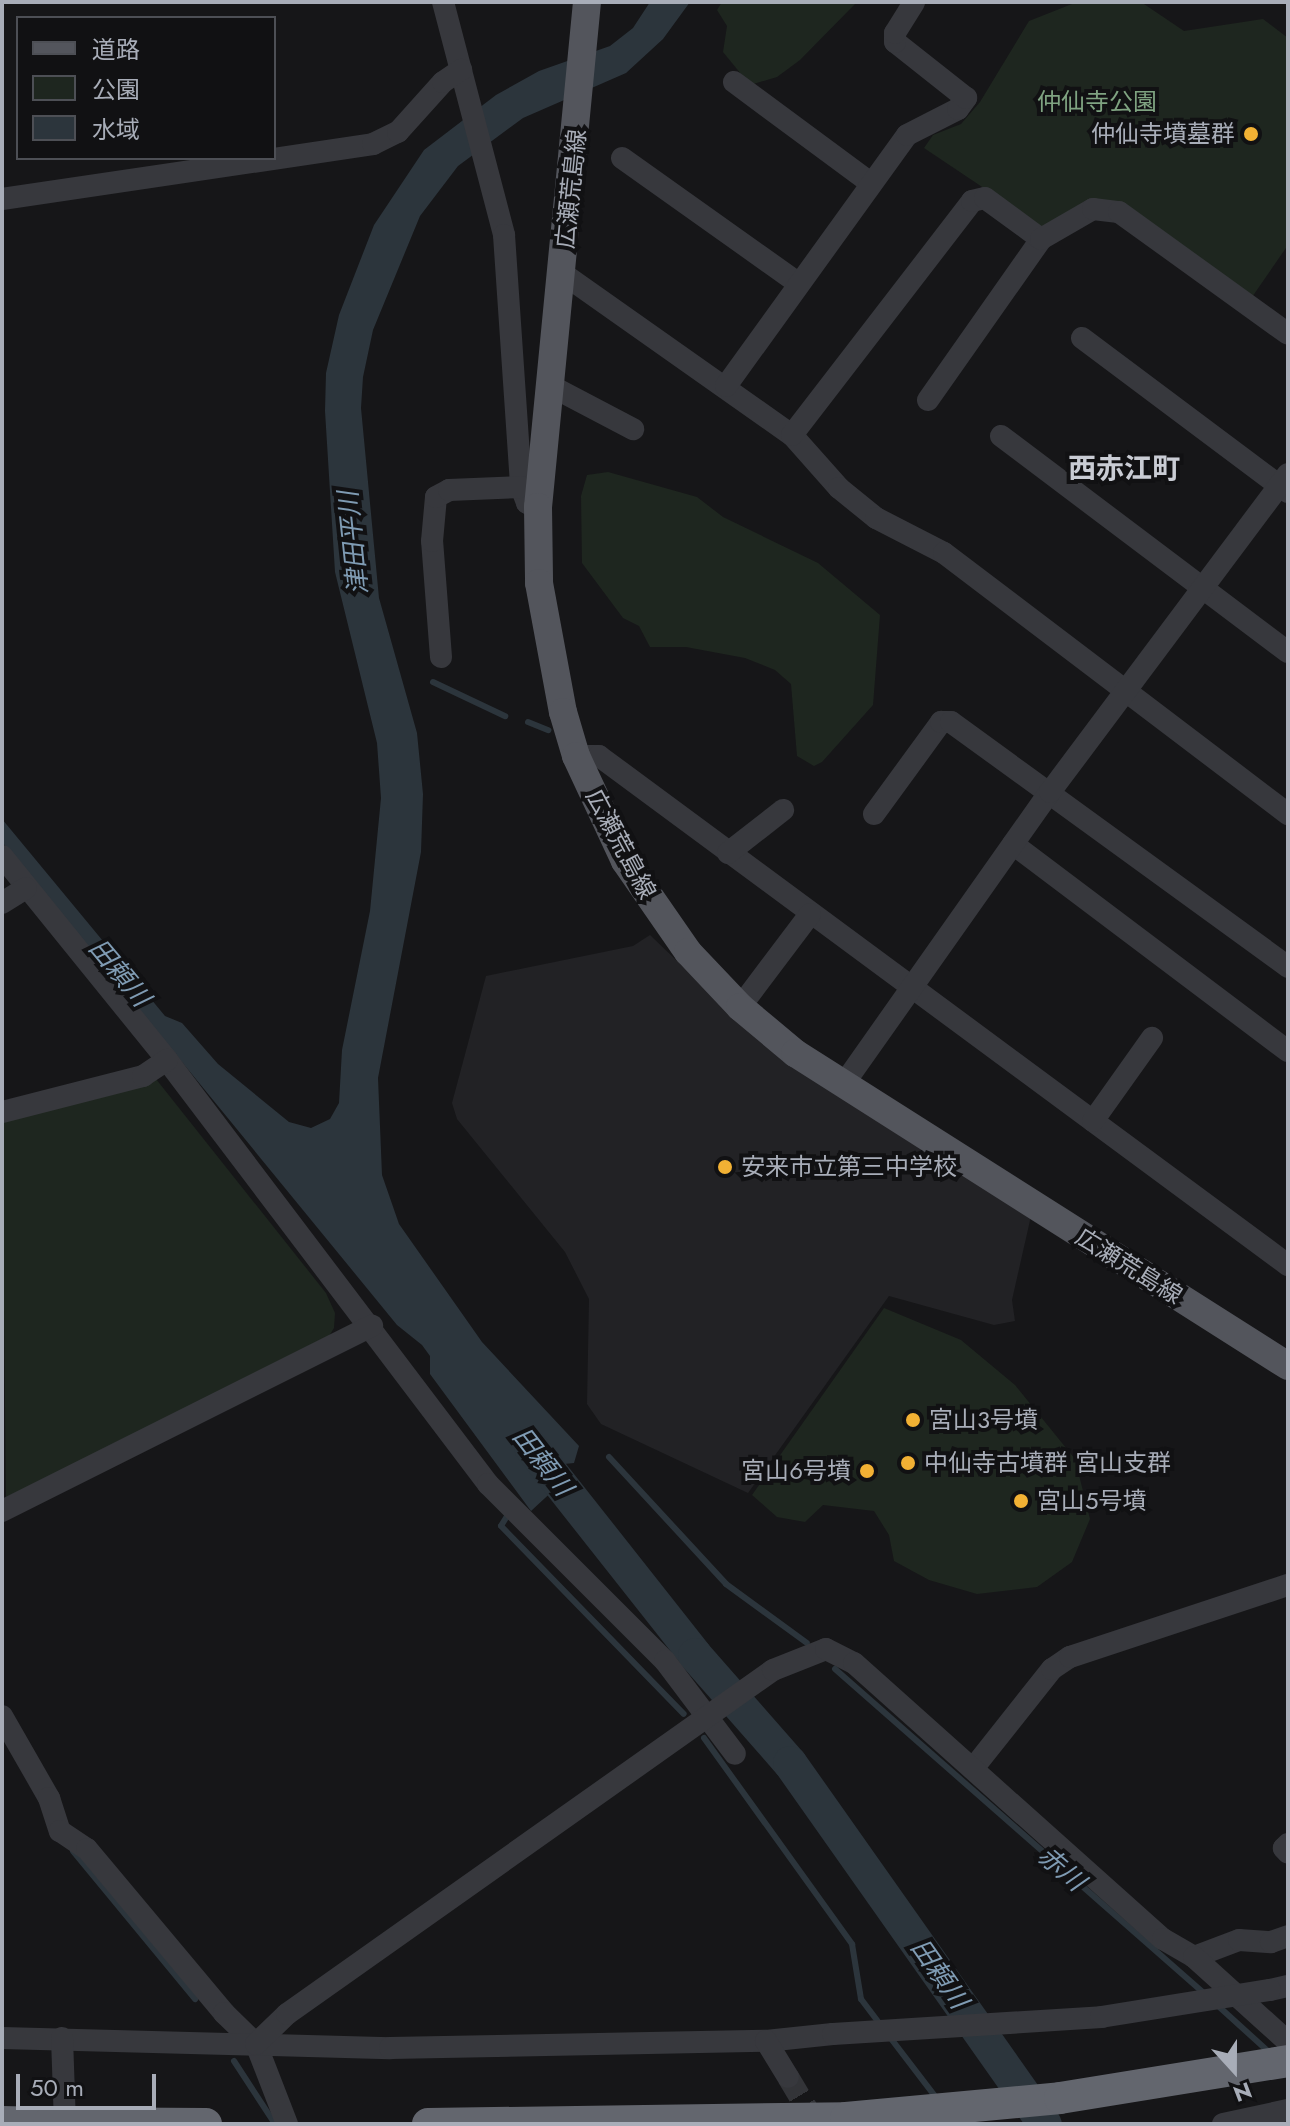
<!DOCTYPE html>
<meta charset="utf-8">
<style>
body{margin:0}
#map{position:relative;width:1290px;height:2126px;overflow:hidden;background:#161618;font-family:Jost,"Noto Sans JP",sans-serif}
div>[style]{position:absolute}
.built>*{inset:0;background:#222225}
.green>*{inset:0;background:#1e261f}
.water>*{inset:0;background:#2c353c}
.stream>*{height:6px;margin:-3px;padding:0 3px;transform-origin:3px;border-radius:3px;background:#2c353c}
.river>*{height:34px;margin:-17px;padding:0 17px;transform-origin:17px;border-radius:17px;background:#2c353c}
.minor-tunnel>*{height:22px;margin-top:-11px;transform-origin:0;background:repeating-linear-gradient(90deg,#333438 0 22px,transparent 0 33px)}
.minor>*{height:22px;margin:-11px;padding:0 11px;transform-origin:11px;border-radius:11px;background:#37383d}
.major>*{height:28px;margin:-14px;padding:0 14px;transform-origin:14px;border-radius:14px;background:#53555c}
.highway>*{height:32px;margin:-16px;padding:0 16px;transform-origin:16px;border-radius:16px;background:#63666e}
.minor-bridge>*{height:22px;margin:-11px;padding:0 11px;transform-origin:11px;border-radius:11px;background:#37383d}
.highway-bridge>*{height:32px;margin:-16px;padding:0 16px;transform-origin:16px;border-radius:16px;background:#63666e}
.dots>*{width:22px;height:22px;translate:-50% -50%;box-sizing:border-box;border:4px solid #111113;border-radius:50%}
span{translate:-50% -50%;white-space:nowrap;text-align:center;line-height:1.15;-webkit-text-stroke:8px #111113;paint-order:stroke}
.park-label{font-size:24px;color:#7fa381}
.poi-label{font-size:24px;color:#a8adb8}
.right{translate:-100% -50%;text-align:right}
.left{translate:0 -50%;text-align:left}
.street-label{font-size:24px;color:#a8adb8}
.water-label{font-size:26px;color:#7f9bb3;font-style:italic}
.quarter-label{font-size:28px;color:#c9ccd4;font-weight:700}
.frame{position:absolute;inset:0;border:4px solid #a8adb8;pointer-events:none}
.legend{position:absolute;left:16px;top:16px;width:260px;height:144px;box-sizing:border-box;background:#111113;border:2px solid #4d4f55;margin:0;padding:10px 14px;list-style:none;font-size:24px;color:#a8adb8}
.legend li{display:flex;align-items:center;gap:16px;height:40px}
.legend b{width:40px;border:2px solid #4d4f55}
.north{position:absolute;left:1194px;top:2030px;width:80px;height:80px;-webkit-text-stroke:6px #111113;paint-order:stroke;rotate:159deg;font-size:22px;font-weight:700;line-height:32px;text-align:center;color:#a8adb8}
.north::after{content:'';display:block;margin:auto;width:28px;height:36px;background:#a8adb8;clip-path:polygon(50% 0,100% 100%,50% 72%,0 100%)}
.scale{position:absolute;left:16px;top:2074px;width:140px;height:36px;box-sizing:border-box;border:4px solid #a8adb8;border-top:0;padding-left:10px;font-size:24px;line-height:28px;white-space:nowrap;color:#a8adb8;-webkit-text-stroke:6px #111113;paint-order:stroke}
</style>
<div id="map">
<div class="built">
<i style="clip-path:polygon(650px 935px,753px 1034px,1031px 1216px,1012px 1300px,1015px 1321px,994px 1325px,889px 1296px,748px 1493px,601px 1424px,587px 1404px,589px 1299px,565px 1252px,457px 1119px,452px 1103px,486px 976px,633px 946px)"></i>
</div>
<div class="green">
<i style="clip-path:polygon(722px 2px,857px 2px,800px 60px,777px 77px,750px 85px,723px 52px,727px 26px,717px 10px)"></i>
<i style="clip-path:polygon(1077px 2px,1141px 2px,1184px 31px,1263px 19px,1288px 38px,1288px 245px,1250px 300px,1122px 207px,1042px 227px,924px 148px,933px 135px,961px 124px,980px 102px,1029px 21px)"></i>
<i style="clip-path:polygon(608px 472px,697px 497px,723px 517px,818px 563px,880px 615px,873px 705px,822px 762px,814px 766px,797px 756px,791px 684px,775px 670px,745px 658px,686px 647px,650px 647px,639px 626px,623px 618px,582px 563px,581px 496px,587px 475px)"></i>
<i style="clip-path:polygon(156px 1079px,326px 1293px,335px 1313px,334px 1328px,326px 1341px,6px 1500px,2px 1117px)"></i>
<i style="clip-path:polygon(884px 1308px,961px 1340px,1015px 1385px,1075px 1459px,1090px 1519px,1072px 1562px,1037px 1587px,977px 1594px,929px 1580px,894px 1561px,889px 1535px,874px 1511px,823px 1505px,805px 1522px,777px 1517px,752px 1495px)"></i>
</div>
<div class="water">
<i style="clip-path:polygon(650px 2px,690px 2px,663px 39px,626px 73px,523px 118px,458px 166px,420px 216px,373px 330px,363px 377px,361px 408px,379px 598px,417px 733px,423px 794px,421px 852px,378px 1078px,382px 1175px,399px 1224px,482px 1342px,579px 1446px,574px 1463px,564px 1464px,571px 1474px,531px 1511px,430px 1374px,430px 1356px,422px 1345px,397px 1325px,2px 842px,2px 819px,165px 1016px,182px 1023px,218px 1064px,289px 1122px,311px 1128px,330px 1119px,339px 1103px,342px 1050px,370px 911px,381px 798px,377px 743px,335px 572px,325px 411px,326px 373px,339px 315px,374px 225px,424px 150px,496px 95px,539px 71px,610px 46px,633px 28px)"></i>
</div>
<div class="stream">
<i style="left:433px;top:682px;width:80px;rotate:25.3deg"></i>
<i style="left:528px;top:722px;width:22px;rotate:22deg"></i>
<i style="left:609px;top:1457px;width:173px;rotate:47.3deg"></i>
<i style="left:726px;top:1584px;width:100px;rotate:36.1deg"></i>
<i style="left:509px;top:1513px;width:15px;rotate:122deg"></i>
<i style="left:501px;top:1526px;width:262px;rotate:45.8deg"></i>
<i style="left:835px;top:1669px;width:492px;rotate:41.3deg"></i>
<i style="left:704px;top:1738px;width:254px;rotate:54.3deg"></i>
<i style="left:852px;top:1944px;width:56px;rotate:80.7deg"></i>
<i style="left:861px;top:1999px;width:31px;rotate:53deg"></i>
<i style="left:73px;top:1851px;width:192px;rotate:50.5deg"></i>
<i style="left:1216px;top:2004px;width:73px;rotate:42.2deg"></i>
<i style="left:889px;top:2036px;width:81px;rotate:52.6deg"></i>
<i style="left:234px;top:2061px;width:75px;rotate:56.9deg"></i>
</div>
<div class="river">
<i style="left:531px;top:1447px;width:265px;rotate:51.7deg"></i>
<i style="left:695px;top:1655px;width:144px;rotate:48.7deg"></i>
<i style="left:790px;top:1763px;width:442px;rotate:54.8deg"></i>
</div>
<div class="minor-tunnel">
<i style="left:788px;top:2077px;width:55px;rotate:59.2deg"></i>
</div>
<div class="minor">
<i style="left:443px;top:2px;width:241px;rotate:75.3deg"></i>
<i style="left:504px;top:235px;width:253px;rotate:86.1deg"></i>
<i style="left:521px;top:487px;width:17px;rotate:69deg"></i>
<i style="left:527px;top:503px;width:12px;rotate:20deg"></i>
<i style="left:734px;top:82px;width:168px;rotate:36.5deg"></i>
<i style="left:622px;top:158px;width:217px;rotate:35.4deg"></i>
<i style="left:2px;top:199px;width:375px;rotate:-8.4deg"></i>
<i style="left:373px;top:144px;width:28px;rotate:-26deg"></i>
<i style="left:398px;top:132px;width:67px;rotate:-48deg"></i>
<i style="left:443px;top:82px;width:22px;rotate:-34deg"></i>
<i style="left:562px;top:273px;width:281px;rotate:35.2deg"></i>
<i style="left:792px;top:435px;width:71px;rotate:48.4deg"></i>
<i style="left:839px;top:488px;width:48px;rotate:39deg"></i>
<i style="left:876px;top:518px;width:76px;rotate:27.2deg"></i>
<i style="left:944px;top:553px;width:432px;rotate:37.2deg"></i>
<i style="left:1082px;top:338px;width:257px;rotate:36.8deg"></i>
<i style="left:551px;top:386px;width:93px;rotate:27.7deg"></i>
<i style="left:726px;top:386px;width:309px;rotate:-54.2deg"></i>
<i style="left:907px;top:135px;width:57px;rotate:-27deg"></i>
<i style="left:958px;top:109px;width:14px;rotate:-54deg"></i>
<i style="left:966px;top:98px;width:90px;rotate:-141.7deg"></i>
<i style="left:895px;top:42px;width:9px;rotate:-90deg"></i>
<i style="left:895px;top:33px;width:36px;rotate:-58deg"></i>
<i style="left:928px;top:400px;width:197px;rotate:-54.9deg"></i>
<i style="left:792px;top:435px;width:295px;rotate:-52.4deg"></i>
<i style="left:972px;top:201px;width:13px;rotate:-13deg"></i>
<i style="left:985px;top:198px;width:69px;rotate:36.2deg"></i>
<i style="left:1041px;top:239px;width:60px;rotate:-30deg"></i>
<i style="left:1093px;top:209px;width:26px;rotate:7deg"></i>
<i style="left:1119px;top:212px;width:208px;rotate:35.8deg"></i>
<i style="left:1001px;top:436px;width:359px;rotate:37deg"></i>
<i style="left:441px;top:657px;width:116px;rotate:-94.4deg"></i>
<i style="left:432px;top:541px;width:44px;rotate:-84.8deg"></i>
<i style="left:436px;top:497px;width:15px;rotate:-28deg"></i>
<i style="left:449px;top:490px;width:72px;rotate:-2.4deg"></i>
<i style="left:576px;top:756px;width:23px"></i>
<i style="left:599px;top:756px;width:857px;rotate:36.46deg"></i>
<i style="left:874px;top:814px;width:114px;rotate:-53.9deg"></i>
<i style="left:941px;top:722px;width:10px"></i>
<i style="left:951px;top:722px;width:417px;rotate:36deg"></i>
<i style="left:1013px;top:844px;width:344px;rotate:37deg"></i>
<i style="left:728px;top:853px;width:70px;rotate:-38deg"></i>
<i style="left:2px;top:856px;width:262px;rotate:51deg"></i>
<i style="left:167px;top:1060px;width:532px;rotate:52.87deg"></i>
<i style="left:488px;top:1484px;width:250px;rotate:45deg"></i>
<i style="left:665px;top:1661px;width:116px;rotate:53deg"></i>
<i style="left:2px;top:903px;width:28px;rotate:-32deg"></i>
<i style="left:740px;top:1007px;width:116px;rotate:-53deg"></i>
<i style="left:843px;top:1085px;width:359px;rotate:-54.8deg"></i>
<i style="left:1050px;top:792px;width:397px;rotate:-53.2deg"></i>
<i style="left:2px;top:1112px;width:146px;rotate:-14.3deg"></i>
<i style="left:143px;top:1076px;width:29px;rotate:-34deg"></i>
<i style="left:1093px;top:1121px;width:102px;rotate:-54.6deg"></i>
<i style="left:2px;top:1511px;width:414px;rotate:-26.6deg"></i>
<i style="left:2px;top:1716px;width:95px;rotate:60.2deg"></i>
<i style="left:49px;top:1798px;width:35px;rotate:72deg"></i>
<i style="left:60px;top:1831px;width:32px;rotate:34deg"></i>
<i style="left:87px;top:1849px;width:214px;rotate:50.1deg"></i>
<i style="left:224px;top:2013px;width:45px;rotate:44.1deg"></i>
<i style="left:256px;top:2044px;width:86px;rotate:68.8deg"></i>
<i style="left:975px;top:1766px;width:124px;rotate:-51.6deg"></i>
<i style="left:1052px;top:1669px;width:22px;rotate:-34deg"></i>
<i style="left:1070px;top:1657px;width:230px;rotate:-18.3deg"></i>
<i style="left:1288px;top:1844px;width:6px;rotate:135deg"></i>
<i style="left:1284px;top:1848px;width:6px;rotate:51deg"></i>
<i style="left:1194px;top:1957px;width:48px;rotate:-20.7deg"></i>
<i style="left:1239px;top:1940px;width:32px;rotate:4deg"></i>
<i style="left:1271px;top:1942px;width:18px;rotate:-19deg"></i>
<i style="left:1270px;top:1990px;width:18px;rotate:-13deg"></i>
<i style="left:2px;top:2038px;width:388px;rotate:1.5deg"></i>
<i style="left:390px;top:2048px;width:376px;rotate:-1.1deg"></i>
<i style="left:766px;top:2041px;width:67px;rotate:-6deg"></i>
<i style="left:62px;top:2038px;width:86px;rotate:88deg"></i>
<i style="left:766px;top:2041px;width:42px;rotate:58.6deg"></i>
<i style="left:256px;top:2044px;width:43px;rotate:-44.1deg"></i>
<i style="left:287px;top:2014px;width:595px;rotate:-35.29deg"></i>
<i style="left:773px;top:1670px;width:57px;rotate:-21.6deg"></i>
<i style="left:826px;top:1649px;width:31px;rotate:27deg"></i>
<i style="left:854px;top:1663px;width:414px;rotate:41.8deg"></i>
<i style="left:1163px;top:1939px;width:36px;rotate:30deg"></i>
<i style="left:1194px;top:1957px;width:127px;rotate:42.1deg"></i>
<i style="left:1223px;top:2124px;width:66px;rotate:-12.2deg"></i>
</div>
<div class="major">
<i style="left:587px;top:2px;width:507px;rotate:95.54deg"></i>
<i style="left:538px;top:507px;width:76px;rotate:89.2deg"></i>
<i style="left:539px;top:583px;width:131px;rotate:79.5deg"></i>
<i style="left:563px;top:712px;width:46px;rotate:73.5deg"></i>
<i style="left:576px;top:756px;width:116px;rotate:65deg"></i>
<i style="left:625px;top:861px;width:111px;rotate:55.3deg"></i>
<i style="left:688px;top:952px;width:76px;rotate:46.6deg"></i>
<i style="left:740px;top:1007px;width:72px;rotate:39.9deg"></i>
<i style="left:795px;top:1053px;width:584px;rotate:32.41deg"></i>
</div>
<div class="highway">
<i style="left:2px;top:2122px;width:47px;rotate:1.2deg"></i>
<i style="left:428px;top:2124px;width:418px;rotate:-0.8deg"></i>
<i style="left:846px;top:2118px;width:215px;rotate:-5.3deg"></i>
<i style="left:1060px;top:2098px;width:231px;rotate:-9.2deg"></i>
</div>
<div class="minor-bridge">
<i style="left:833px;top:2034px;width:269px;rotate:-3.6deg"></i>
<i style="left:1101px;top:2017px;width:171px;rotate:-9.1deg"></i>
</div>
<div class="highway-bridge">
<i style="left:49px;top:2123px;width:157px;rotate:0.4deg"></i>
</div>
<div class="dots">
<i style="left:1251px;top:134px;background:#f2b134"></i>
<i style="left:725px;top:1167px;background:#f2b134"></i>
<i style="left:913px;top:1420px;background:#f2b134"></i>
<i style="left:908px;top:1463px;background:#f2b134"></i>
<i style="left:867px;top:1471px;background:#f2b134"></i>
<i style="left:1021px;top:1501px;background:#f2b134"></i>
</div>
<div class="park-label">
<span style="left:1097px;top:102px">仲仙寺公園</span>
</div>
<div class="poi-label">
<span class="right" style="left:1235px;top:134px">仲仙寺墳墓群</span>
<span class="left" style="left:741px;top:1167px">安来市立第三中学校</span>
<span class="left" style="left:929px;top:1420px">宮山3号墳</span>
<span class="left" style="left:924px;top:1463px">中仙寺古墳群 宮山支群</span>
<span class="right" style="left:851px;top:1471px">宮山6号墳</span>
<span class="left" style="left:1037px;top:1501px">宮山5号墳</span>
</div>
<div class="street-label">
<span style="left:571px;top:189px;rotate:-84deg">広瀬荒島線</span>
<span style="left:621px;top:844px;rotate:62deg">広瀬荒島線</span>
<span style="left:1129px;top:1266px;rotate:32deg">広瀬荒島線</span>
</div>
<div class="water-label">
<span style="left:354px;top:543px;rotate:-96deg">津田平川</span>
<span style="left:119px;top:973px;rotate:50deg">田頼川</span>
<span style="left:542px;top:1462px;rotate:52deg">田頼川</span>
<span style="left:1061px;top:1869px;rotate:41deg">赤川</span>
<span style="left:939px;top:1974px;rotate:55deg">田頼川</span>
</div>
<div class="quarter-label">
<span style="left:1124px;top:469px">西赤江町</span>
</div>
<div class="frame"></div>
<ul class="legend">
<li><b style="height:10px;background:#53555c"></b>道路</li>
<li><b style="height:22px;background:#1e261f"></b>公園</li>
<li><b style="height:22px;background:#2c353c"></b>水域</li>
</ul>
<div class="north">N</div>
<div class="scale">50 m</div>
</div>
